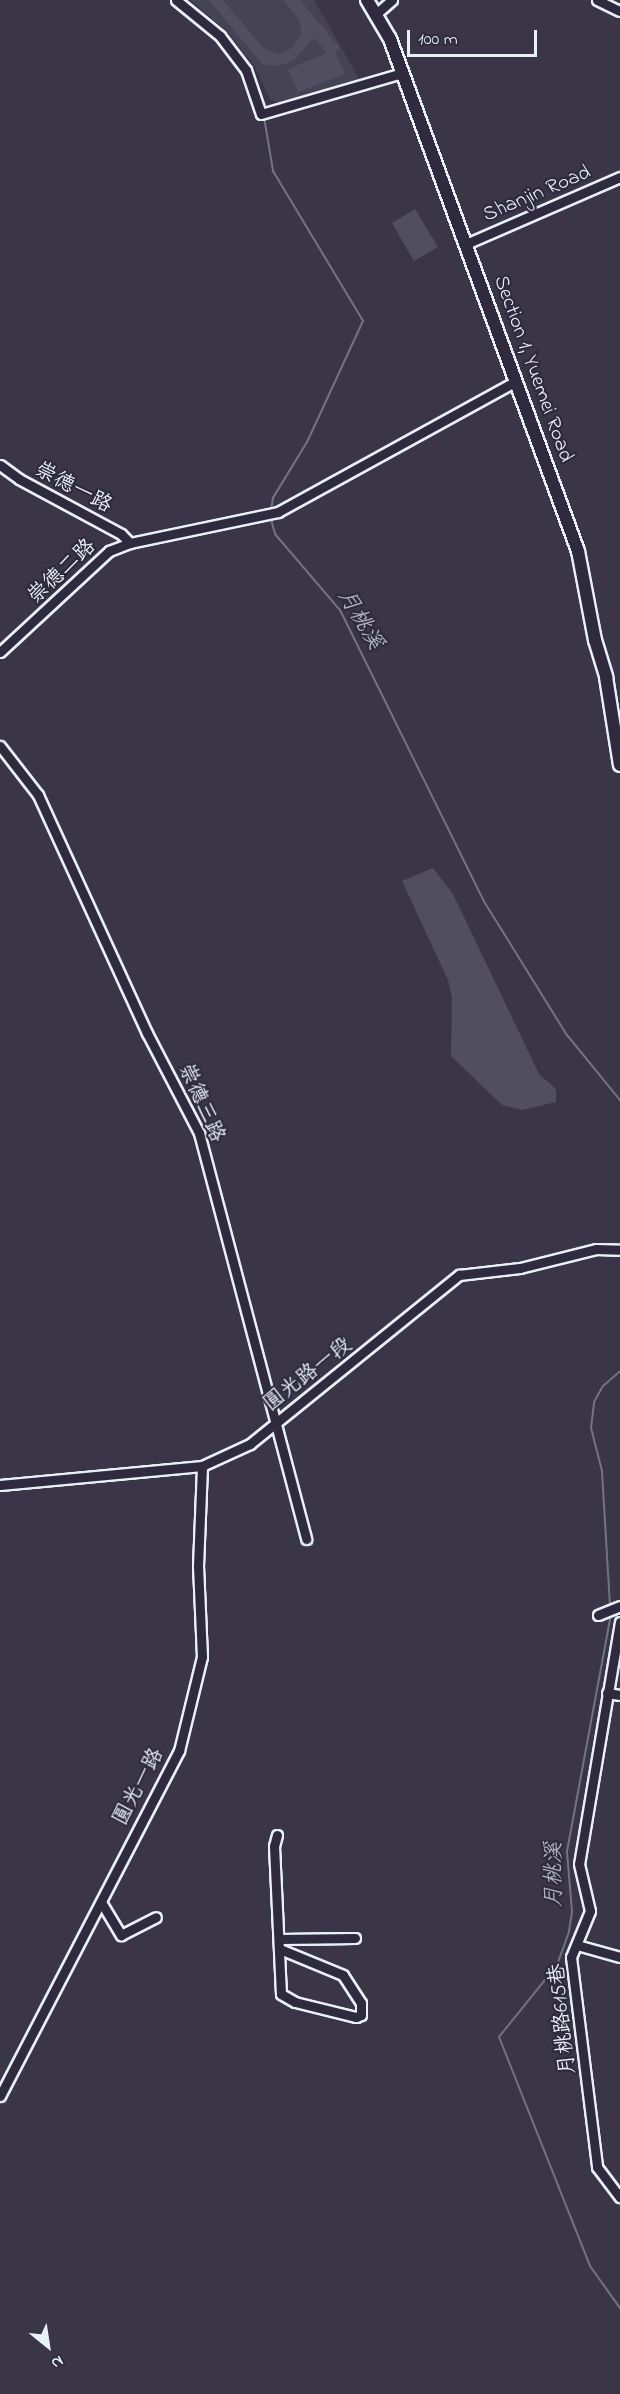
<!DOCTYPE html>
<meta charset="utf-8">
<style>
body{margin:0}
#map{position:relative;width:620px;height:2394px;overflow:hidden;background:#3a3648;font-family:"Indie Flower","LXGW WenKai TC",sans-serif}
div>[style]{position:absolute}
.built>*{inset:0;background:#464354}
.green>*{inset:0;background:#504e5f}
.stream>*{height:2px;margin:-1px;padding:0 1px;transform-origin:1px;border-radius:1px;background:#737482}
.roads{filter:drop-shadow(2px 0 #e8f1f8) drop-shadow(-2px 0 #e8f1f8) drop-shadow(0 2px #e8f1f8) drop-shadow(0 -2px #e8f1f8)}
.minor>*{height:9px;margin:-4.5px;padding:0 4.5px;transform-origin:4.5px;border-radius:4.5px;background:#2f2a3d}
.tertiary>*{height:12px;margin:-6px;padding:0 6px;transform-origin:6px;border-radius:6px;background:#2f2a3d}
span{translate:-50% -50%;white-space:nowrap;text-align:center;line-height:1.15;-webkit-text-stroke:4.5px #2f2a3d;paint-order:stroke}
.street-label{font-size:21px;color:#e8f1f8}
.water-label{font-size:22px;color:#aeb2bd;font-style:italic}
.north{position:absolute;left:18px;top:2316px;width:60px;height:60px;-webkit-text-stroke:4px #2f2a3d;paint-order:stroke;rotate:150deg;font-size:16px;font-weight:700;line-height:24px;text-align:center;color:#e8f1f8}
.north::after{content:'';display:block;margin:auto;width:21px;height:27px;background:#e8f1f8;clip-path:polygon(50% 0,100% 100%,50% 72%,0 100%)}
.scale{position:absolute;left:407px;top:30px;width:130px;height:27px;box-sizing:border-box;border:3px solid #e8f1f8;border-top:0;padding-left:8px;font-size:18px;line-height:21px;white-space:nowrap;color:#e8f1f8;-webkit-text-stroke:4px #2f2a3d;paint-order:stroke}
</style>
<div id="map">
<div class="built">
<i style="clip-path:polygon(190px 0,314px 0,361px 82px,277px 103px,270px 99px,255px 67px,227px 31px)"></i>
</div>
<div class="green">
<i style="clip-path:polygon(209px 0,223px 0,263px 48px,278px 54px,292px 48px,301px 34px,300px 21px,283px 0,300px 0,340px 48px,335px 52px,345px 74px,298px 92px,288px 69px,327px 53px,314px 38px,292px 62px,274px 66px,262px 64px)"></i>
<i style="clip-path:polygon(415px 209px,438px 247px,414px 261px,392px 223px)"></i>
<i style="clip-path:polygon(433px 868px,453px 894px,539px 1074px,556px 1089px,556px 1102px,522px 1110px,502px 1105px,451px 1056px,452px 998px,448px 980px,402px 881px)"></i>
</div>
<div class="stream">
<i style="left:264px;top:117px;width:55px;rotate:80.5deg"></i>
<i style="left:273px;top:171px;width:175px;rotate:59deg"></i>
<i style="left:363px;top:321px;width:133px;rotate:114.8deg"></i>
<i style="left:307px;top:442px;width:66px;rotate:121.3deg"></i>
<i style="left:273px;top:498px;width:12px;rotate:99deg"></i>
<i style="left:270px;top:516px;width:19px;rotate:74deg"></i>
<i style="left:275px;top:534px;width:100px;rotate:49.5deg"></i>
<i style="left:340px;top:610px;width:327px;rotate:63.7deg"></i>
<i style="left:485px;top:903px;width:155px;rotate:58.2deg"></i>
<i style="left:567px;top:1035px;width:84px;rotate:50.8deg"></i>
<i style="left:610px;top:1606px;width:135px;rotate:-93.4deg"></i>
<i style="left:602px;top:1471px;width:44px;rotate:-104.3deg"></i>
<i style="left:591px;top:1428px;width:26px;rotate:-83deg"></i>
<i style="left:594px;top:1402px;width:18px;rotate:-61deg"></i>
<i style="left:603px;top:1386px;width:23px;rotate:-41deg"></i>
<i style="left:611px;top:1614px;width:242px;rotate:100.5deg"></i>
<i style="left:567px;top:1852px;width:60px;rotate:85.2deg"></i>
<i style="left:572px;top:1912px;width:20px;rotate:99deg"></i>
<i style="left:569px;top:1932px;width:35px;rotate:110deg"></i>
<i style="left:557px;top:1965px;width:92px;rotate:128.9deg"></i>
<i style="left:499px;top:2037px;width:246px;rotate:68.3deg"></i>
<i style="left:590px;top:2266px;width:52px;rotate:54.5deg"></i>
</div>
<div class="roads">
<div class="minor">
<i style="left:176px;top:0;width:57px;rotate:39.3deg"></i>
<i style="left:220px;top:36px;width:43px;rotate:52.6deg"></i>
<i style="left:246px;top:70px;width:46px;rotate:71.2deg"></i>
<i style="left:597px;top:0;width:25px;rotate:26deg"></i>
<i style="left:377px;top:13px;width:20px;rotate:-41deg"></i>
<i style="left:261px;top:114px;width:147px;rotate:-16.2deg"></i>
<i style="left:468px;top:243px;width:166px;rotate:-23.5deg"></i>
<i style="left:0;top:465px;width:24px;rotate:36deg"></i>
<i style="left:19px;top:479px;width:116px;rotate:28.3deg"></i>
<i style="left:121px;top:534px;width:13px;rotate:45deg"></i>
<i style="left:0;top:652px;width:149px;rotate:-42.8deg"></i>
<i style="left:109px;top:551px;width:22px;rotate:-21deg"></i>
<i style="left:130px;top:543px;width:151px;rotate:-11.8deg"></i>
<i style="left:278px;top:512px;width:272px;rotate:-28.8deg"></i>
<i style="left:0;top:746px;width:62px;rotate:52.2deg"></i>
<i style="left:38px;top:795px;width:262px;rotate:65.4deg"></i>
<i style="left:147px;top:1033px;width:113px;rotate:62.5deg"></i>
<i style="left:199px;top:1133px;width:420px;rotate:75.2deg"></i>
<i style="left:0;top:1485px;width:203px;rotate:-5.4deg"></i>
<i style="left:202px;top:1466px;width:53px;rotate:-24.6deg"></i>
<i style="left:250px;top:1444px;width:269px;rotate:-39deg"></i>
<i style="left:459px;top:1275px;width:61px;rotate:-6.5deg"></i>
<i style="left:520px;top:1268px;width:78px;rotate:-14deg"></i>
<i style="left:596px;top:1249px;width:24px;rotate:2deg"></i>
<i style="left:598px;top:1615px;width:24px;rotate:-22deg"></i>
<i style="left:620px;top:1622px;width:245px;rotate:99.6deg"></i>
<i style="left:579px;top:1864px;width:48px;rotate:76.8deg"></i>
<i style="left:590px;top:1911px;width:50px;rotate:112.4deg"></i>
<i style="left:571px;top:1957px;width:212px;rotate:82.9deg"></i>
<i style="left:597px;top:2167px;width:38px;rotate:53deg"></i>
<i style="left:607px;top:1693px;width:13px;rotate:9deg"></i>
<i style="left:277px;top:1835px;width:11px;rotate:105deg"></i>
<i style="left:274px;top:1846px;width:148px;rotate:87.3deg"></i>
<i style="left:281px;top:1994px;width:16px;rotate:30deg"></i>
<i style="left:295px;top:2002px;width:63px;rotate:13.8deg"></i>
<i style="left:356px;top:2017px;width:5px;rotate:-22deg"></i>
<i style="left:361px;top:2015px;width:12px;rotate:-90deg"></i>
<i style="left:361px;top:2003px;width:33px;rotate:-123deg"></i>
<i style="left:343px;top:1975px;width:68px;rotate:-157.6deg"></i>
<i style="left:101px;top:1902px;width:39px;rotate:59deg"></i>
<i style="left:121px;top:1935px;width:39px;rotate:-27deg"></i>
<i style="left:280px;top:1939px;width:75px;rotate:-0.8deg"></i>
<i style="left:577px;top:1945px;width:45px;rotate:15.6deg"></i>
<i style="left:0;top:2096px;width:389px;rotate:-62.6deg"></i>
<i style="left:179px;top:1751px;width:97px;rotate:-76.3deg"></i>
<i style="left:202px;top:1657px;width:91px;rotate:-92.5deg"></i>
<i style="left:198px;top:1566px;width:100px;rotate:-87.7deg"></i>
</div>
<div class="tertiary">
<i style="left:367px;top:0;width:45px;rotate:59.5deg"></i>
<i style="left:390px;top:39px;width:545px;rotate:69.84deg"></i>
<i style="left:578px;top:551px;width:91px;rotate:79.2deg"></i>
<i style="left:595px;top:640px;width:39px;rotate:73deg"></i>
<i style="left:606px;top:677px;width:89px;rotate:81deg"></i>
</div>
</div>
<div class="street-label">
<span style="left:537px;top:194px;rotate:-23deg">Shanjin Road</span>
<span style="left:533px;top:369px;rotate:70deg">Section 1, Yuemei Road</span>
<span style="left:73px;top:488px;rotate:28deg">崇德一路</span>
<span style="left:62px;top:572px;rotate:-43deg">崇德二路</span>
<span style="left:201px;top:1103px;rotate:66deg">崇德三路</span>
<span style="left:308px;top:1375px;rotate:-38deg">圓光路一段</span>
<span style="left:139px;top:1787px;rotate:-62deg">圓光一路</span>
<span style="left:563px;top:2019px;rotate:-96deg">月桃路615巷</span>
</div>
<div class="water-label">
<span style="left:359px;top:620px;rotate:59deg">月桃溪</span>
<span style="left:556px;top:1875px;rotate:-90deg">月桃溪</span>
</div>
<div class="north">N</div>
<div class="scale">100 m</div>
</div>
